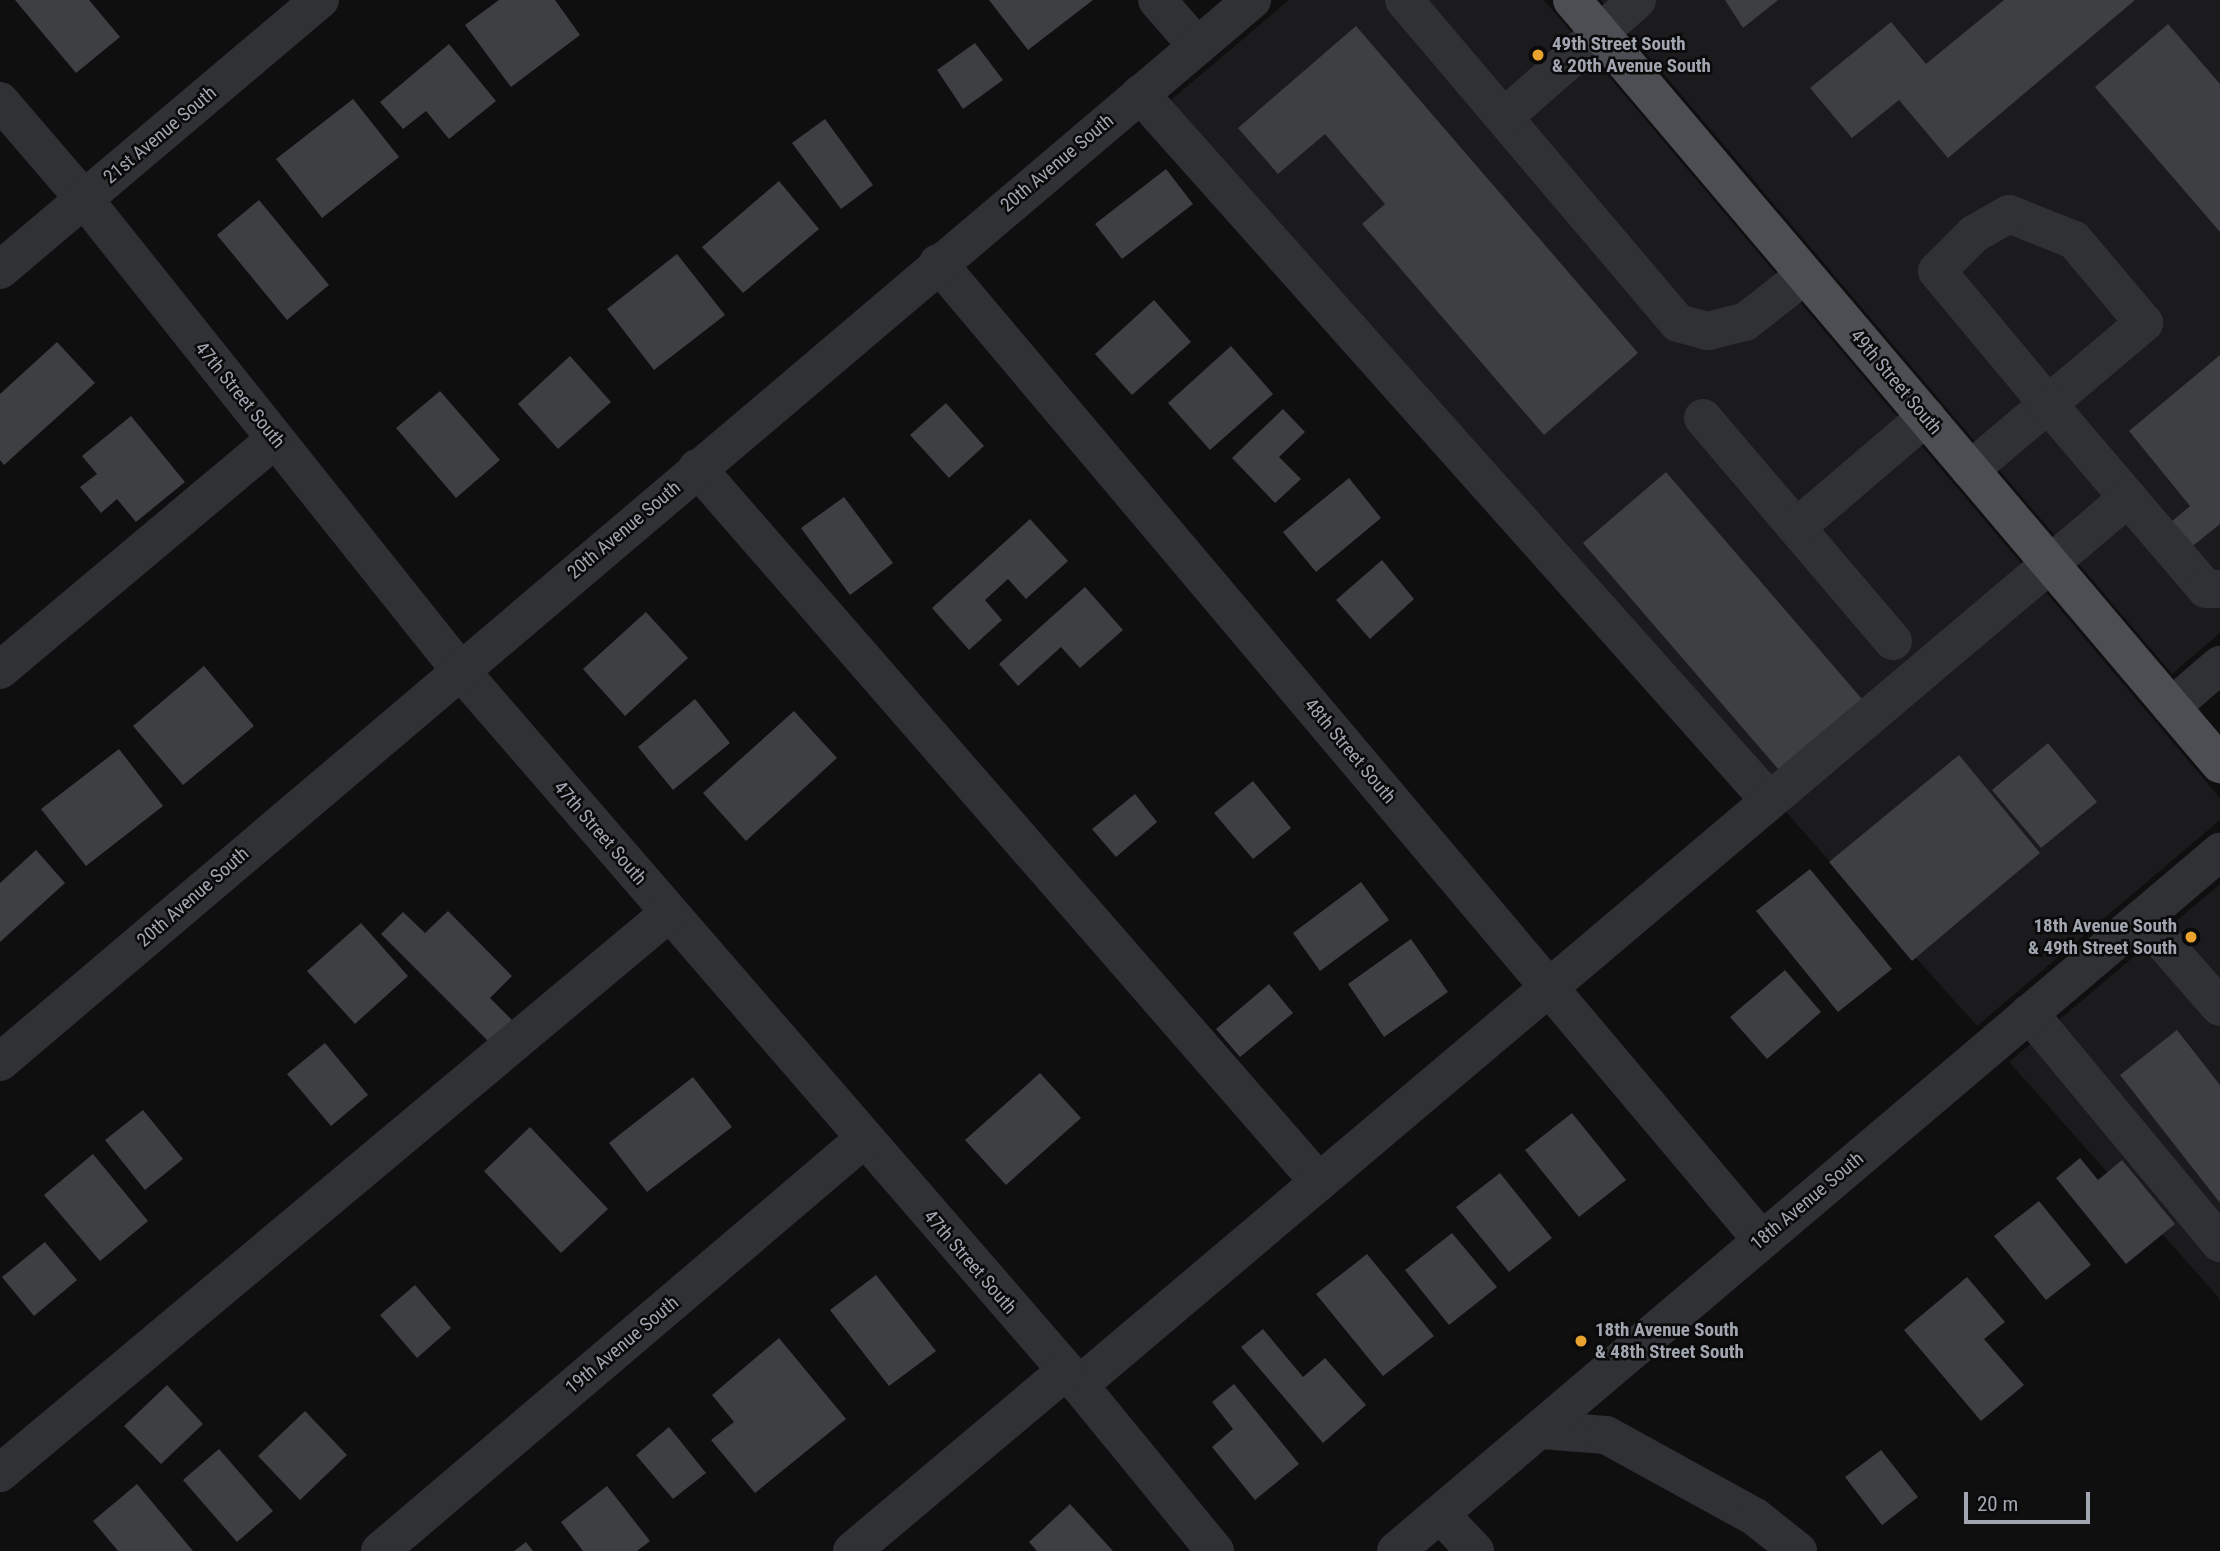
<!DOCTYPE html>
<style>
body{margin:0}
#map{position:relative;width:2220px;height:1551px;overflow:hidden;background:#0f0f10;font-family:"Roboto Condensed",sans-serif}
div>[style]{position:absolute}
.built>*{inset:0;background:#1b1b1d}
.building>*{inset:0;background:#3e3f43}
.minor>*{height:38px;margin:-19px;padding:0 19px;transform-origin:19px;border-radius:19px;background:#303135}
.major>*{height:38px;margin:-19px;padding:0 19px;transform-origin:19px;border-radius:19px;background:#4c4e54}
.dots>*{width:19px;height:19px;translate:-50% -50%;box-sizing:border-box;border:4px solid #0a0a0b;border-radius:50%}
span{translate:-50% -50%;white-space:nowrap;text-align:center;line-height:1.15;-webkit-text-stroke:5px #0a0a0b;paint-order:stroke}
.poi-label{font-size:19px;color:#a1a6b1;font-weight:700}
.left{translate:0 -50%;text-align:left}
.right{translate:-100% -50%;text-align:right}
.street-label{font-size:19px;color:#a1a6b1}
.scale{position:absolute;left:1964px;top:1492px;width:126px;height:32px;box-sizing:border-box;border:4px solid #a1a6b1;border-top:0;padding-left:9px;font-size:21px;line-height:24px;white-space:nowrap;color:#a1a6b1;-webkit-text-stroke:5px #0a0a0b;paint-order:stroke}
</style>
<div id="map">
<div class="built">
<i style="clip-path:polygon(1289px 0,1544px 0,2220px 798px,2220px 820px,1977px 1026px,1159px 110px)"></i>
<i style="clip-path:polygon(1601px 0,2220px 0,2220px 633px,2172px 674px)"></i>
<i style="clip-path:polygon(2220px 884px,2220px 1299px,2009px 1062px)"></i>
</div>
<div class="building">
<i style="clip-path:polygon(15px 0,89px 0,120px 37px,76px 73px)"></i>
<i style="clip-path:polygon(499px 0,555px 0,580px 35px,511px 87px,465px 25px)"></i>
<i style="clip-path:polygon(989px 0,1093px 0,1028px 50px)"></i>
<i style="clip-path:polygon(1725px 0,1778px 0,1743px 28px)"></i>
<i style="clip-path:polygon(2004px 0,2135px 0,1948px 158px,1899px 100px,1852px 138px,1810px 88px,1891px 22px,1926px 64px)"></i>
<i style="clip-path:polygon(2168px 24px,2220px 84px,2220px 232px,2095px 87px)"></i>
<i style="clip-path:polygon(1356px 26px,1638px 353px,1544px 435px,1362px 224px,1385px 204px,1325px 134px,1278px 174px,1238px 128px)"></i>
<i style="clip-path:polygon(975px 43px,1003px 80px,963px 109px,937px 70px)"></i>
<i style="clip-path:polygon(449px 44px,496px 101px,449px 139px,426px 111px,403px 129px,380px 102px)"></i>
<i style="clip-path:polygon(353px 99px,399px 157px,322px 218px,276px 159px)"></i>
<i style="clip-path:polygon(825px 119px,873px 185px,841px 209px,792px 143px)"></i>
<i style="clip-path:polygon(1166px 169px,1193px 204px,1122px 259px,1095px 224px)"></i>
<i style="clip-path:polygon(779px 181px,819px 229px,743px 293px,702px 247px)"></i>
<i style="clip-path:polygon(259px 200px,329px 285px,287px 320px,217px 235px)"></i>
<i style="clip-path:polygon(677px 254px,725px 315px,654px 370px,607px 309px)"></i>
<i style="clip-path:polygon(1154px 300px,1191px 342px,1132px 395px,1095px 354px)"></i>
<i style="clip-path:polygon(57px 342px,95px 383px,4px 465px,0 460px,0 394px)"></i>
<i style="clip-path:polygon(1231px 346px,1273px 394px,1210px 450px,1168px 403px)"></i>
<i style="clip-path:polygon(2220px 355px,2220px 524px,2184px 553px,2164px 528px,2190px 506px,2129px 431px)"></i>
<i style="clip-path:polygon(570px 356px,611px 402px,558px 449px,518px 404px)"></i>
<i style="clip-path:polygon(440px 391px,500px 460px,456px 498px,396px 428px)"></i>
<i style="clip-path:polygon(946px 403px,984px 446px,949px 478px,910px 435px)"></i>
<i style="clip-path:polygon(1283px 409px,1305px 432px,1279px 457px,1301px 479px,1275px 503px,1232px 458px)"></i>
<i style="clip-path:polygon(131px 416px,185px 482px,136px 522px,117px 499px,101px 513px,80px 487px,97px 474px,82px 456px)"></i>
<i style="clip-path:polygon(1666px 472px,1862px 699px,1779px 770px,1583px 543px)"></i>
<i style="clip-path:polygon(1349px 478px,1381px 518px,1316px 572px,1283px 532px)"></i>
<i style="clip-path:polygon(844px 497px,893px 563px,850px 595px,801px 528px)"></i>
<i style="clip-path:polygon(1030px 519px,1068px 561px,1026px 599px,1008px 579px,985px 600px,1002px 620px,969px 650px,932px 608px)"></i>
<i style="clip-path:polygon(1382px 560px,1414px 599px,1370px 639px,1336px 600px)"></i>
<i style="clip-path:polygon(1085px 587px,1123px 630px,1080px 668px,1061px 647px,1018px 686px,999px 664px)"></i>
<i style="clip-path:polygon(646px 612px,688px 658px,625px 716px,583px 669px)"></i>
<i style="clip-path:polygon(204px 666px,254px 726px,183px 785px,133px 726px)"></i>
<i style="clip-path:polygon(695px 699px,730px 743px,673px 790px,638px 747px)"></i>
<i style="clip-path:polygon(794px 711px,837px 758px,746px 841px,703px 793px)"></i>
<i style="clip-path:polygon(2048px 743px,2097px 802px,2041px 848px,1992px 790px)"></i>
<i style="clip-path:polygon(119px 749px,163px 806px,86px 866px,41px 809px)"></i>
<i style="clip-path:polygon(1959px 755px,2040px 853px,1912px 961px,1829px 862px)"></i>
<i style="clip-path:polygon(1253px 781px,1291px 828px,1253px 859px,1214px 813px)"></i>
<i style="clip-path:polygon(1135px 794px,1157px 822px,1116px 857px,1092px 829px)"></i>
<i style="clip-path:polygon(36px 850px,65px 883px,0 942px,0 883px)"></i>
<i style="clip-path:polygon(1810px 869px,1892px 969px,1838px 1012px,1756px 911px)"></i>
<i style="clip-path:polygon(1361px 882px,1389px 920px,1320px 971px,1293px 933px)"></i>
<i style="clip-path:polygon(448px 911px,512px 976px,490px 998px,512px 1020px,489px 1042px,381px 934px,403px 912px,425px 933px)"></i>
<i style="clip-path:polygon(361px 923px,408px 976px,355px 1024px,307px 971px)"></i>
<i style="clip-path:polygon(1411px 939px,1448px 992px,1384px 1037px,1348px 984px)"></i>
<i style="clip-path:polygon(1785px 970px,1821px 1012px,1767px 1059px,1730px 1017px)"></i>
<i style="clip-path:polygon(1269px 984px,1293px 1013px,1240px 1057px,1216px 1029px)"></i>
<i style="clip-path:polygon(2177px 1030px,2220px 1085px,2220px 1203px,2120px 1075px)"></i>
<i style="clip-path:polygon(325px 1043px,368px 1095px,331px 1126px,287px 1074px)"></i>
<i style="clip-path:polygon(1040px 1073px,1081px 1118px,1006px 1185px,965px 1140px)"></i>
<i style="clip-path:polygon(693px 1077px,732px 1127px,647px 1192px,609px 1143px)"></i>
<i style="clip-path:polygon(143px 1110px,183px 1159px,145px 1190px,105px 1140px)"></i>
<i style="clip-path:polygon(1572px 1113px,1626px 1180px,1579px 1217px,1525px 1150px)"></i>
<i style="clip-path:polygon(530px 1127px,608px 1209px,561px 1253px,484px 1171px)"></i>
<i style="clip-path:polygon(93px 1154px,148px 1221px,100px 1261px,44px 1195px)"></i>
<i style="clip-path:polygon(2080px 1158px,2098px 1180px,2122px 1160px,2175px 1224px,2126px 1264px,2056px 1178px)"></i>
<i style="clip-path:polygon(1500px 1173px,1552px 1238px,1509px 1272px,1456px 1207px)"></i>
<i style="clip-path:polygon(2039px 1201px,2091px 1265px,2046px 1300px,1994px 1236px)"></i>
<i style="clip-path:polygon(1452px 1233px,1497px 1287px,1449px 1325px,1405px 1270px)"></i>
<i style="clip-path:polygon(45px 1242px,77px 1280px,34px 1316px,2px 1277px)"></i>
<i style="clip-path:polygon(1367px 1254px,1434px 1336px,1383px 1376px,1316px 1294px)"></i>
<i style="clip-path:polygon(876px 1275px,936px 1351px,889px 1386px,830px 1310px)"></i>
<i style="clip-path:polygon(1967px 1277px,2005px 1322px,1984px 1339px,2024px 1385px,1981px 1421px,1904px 1330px)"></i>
<i style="clip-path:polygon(415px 1285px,451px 1328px,417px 1358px,380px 1315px)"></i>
<i style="clip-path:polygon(1263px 1329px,1303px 1377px,1325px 1358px,1366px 1405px,1323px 1443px,1241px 1347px)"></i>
<i style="clip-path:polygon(779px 1338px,846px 1419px,755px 1493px,711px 1440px,734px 1422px,712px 1395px)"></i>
<i style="clip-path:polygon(1234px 1384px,1299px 1464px,1255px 1500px,1212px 1447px,1233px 1429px,1212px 1402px)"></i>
<i style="clip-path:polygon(167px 1385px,203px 1424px,161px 1464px,124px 1426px)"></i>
<i style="clip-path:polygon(305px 1411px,347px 1455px,300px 1500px,258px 1456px)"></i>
<i style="clip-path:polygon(669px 1427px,706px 1473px,673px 1499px,636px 1455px)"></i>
<i style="clip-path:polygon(219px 1449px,273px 1511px,237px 1542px,183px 1480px)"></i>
<i style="clip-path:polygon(1881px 1450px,1918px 1497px,1882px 1525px,1845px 1477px)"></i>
<i style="clip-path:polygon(137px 1484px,193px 1551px,118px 1551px,93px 1521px)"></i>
<i style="clip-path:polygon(607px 1486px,650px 1541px,637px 1551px,583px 1551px,561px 1522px)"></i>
<i style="clip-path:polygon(1070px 1504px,1113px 1551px,1037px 1551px,1029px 1542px)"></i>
<i style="clip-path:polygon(526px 1542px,533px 1551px,514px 1551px)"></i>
</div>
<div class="minor">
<i style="left:1157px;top:0;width:61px;rotate:49deg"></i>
<i style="left:1404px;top:0;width:424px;rotate:49.7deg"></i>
<i style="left:1678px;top:323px;width:31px;rotate:15deg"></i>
<i style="left:1708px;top:331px;width:38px;rotate:-14deg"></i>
<i style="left:1745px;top:322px;width:76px;rotate:-38.1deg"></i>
<i style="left:1140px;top:94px;width:946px;rotate:48.3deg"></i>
<i style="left:0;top:101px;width:129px;rotate:49.4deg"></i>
<i style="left:84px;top:199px;width:601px;rotate:51.41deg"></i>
<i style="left:459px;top:669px;width:947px;rotate:49.11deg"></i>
<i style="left:1079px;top:1385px;width:215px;rotate:50.7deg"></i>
<i style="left:1504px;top:117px;width:177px;rotate:-41.3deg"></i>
<i style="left:938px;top:263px;width:1277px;rotate:49.86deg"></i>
<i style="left:0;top:270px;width:419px;rotate:-40.2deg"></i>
<i style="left:1703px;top:418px;width:293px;rotate:49.6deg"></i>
<i style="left:697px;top:468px;width:947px;rotate:48.94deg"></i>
<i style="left:1970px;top:470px;width:102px;rotate:-40.2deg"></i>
<i style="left:2048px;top:404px;width:126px;rotate:-40.2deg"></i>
<i style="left:2144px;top:323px;width:109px;rotate:-130.1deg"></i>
<i style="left:2074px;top:240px;width:70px;rotate:-158.2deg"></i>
<i style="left:2009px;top:214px;width:40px;rotate:150.3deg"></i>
<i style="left:1974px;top:234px;width:52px;rotate:135deg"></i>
<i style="left:1937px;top:271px;width:173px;rotate:50.2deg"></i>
<i style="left:2048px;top:404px;width:123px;rotate:49.6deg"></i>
<i style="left:1797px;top:527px;width:170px;rotate:-40.5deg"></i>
<i style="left:0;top:670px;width:359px;rotate:-40deg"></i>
<i style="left:2171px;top:707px;width:65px;rotate:-40.6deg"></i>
<i style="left:2142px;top:918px;width:118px;rotate:48.8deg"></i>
<i style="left:2029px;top:1013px;width:299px;rotate:50.3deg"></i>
<i style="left:0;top:1062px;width:1642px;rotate:-40.31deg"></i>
<i style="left:1079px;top:1385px;width:1374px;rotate:-40.22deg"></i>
<i style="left:2128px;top:498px;width:120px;rotate:49.4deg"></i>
<i style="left:2206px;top:589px;width:14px"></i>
<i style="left:1541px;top:1430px;width:65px;rotate:4.4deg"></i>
<i style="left:1606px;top:1435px;width:170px;rotate:28.8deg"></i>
<i style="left:1755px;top:1517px;width:55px;rotate:38.3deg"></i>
<i style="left:0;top:1473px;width:872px;rotate:-39.93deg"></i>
<i style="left:1440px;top:1514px;width:51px;rotate:46.6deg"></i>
<i style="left:380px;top:1551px;width:634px;rotate:-40.4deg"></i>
<i style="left:852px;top:1551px;width:280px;rotate:-40.1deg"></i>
<i style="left:1396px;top:1551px;width:1081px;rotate:-40.31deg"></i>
</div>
<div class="major">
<i style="left:1572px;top:0;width:1002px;rotate:49.7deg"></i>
</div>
<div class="dots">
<i style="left:1538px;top:55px;background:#eaa22e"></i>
<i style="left:2191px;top:937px;background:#eaa22e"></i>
<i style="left:1581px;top:1341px;background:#eaa22e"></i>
</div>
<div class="poi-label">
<span class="left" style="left:1552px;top:55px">49th Street South<br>&amp; 20th Avenue South</span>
<span class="right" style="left:2177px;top:937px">18th Avenue South<br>&amp; 49th Street South</span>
<span class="left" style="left:1595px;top:1341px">18th Avenue South<br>&amp; 48th Street South</span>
</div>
<div class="street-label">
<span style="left:160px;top:135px;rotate:-40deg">21st Avenue South</span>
<span style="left:1057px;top:163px;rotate:-40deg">20th Avenue South</span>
<span style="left:1896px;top:382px;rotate:50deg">49th Street South</span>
<span style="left:240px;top:395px;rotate:51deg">47th Street South</span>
<span style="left:624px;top:530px;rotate:-40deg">20th Avenue South</span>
<span style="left:1350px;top:751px;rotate:50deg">48th Street South</span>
<span style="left:600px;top:833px;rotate:49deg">47th Street South</span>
<span style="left:193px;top:897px;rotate:-41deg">20th Avenue South</span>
<span style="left:1807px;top:1201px;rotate:-40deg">18th Avenue South</span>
<span style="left:970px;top:1262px;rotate:49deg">47th Street South</span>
<span style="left:622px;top:1345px;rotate:-40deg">19th Avenue South</span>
</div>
<div class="scale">20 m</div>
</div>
